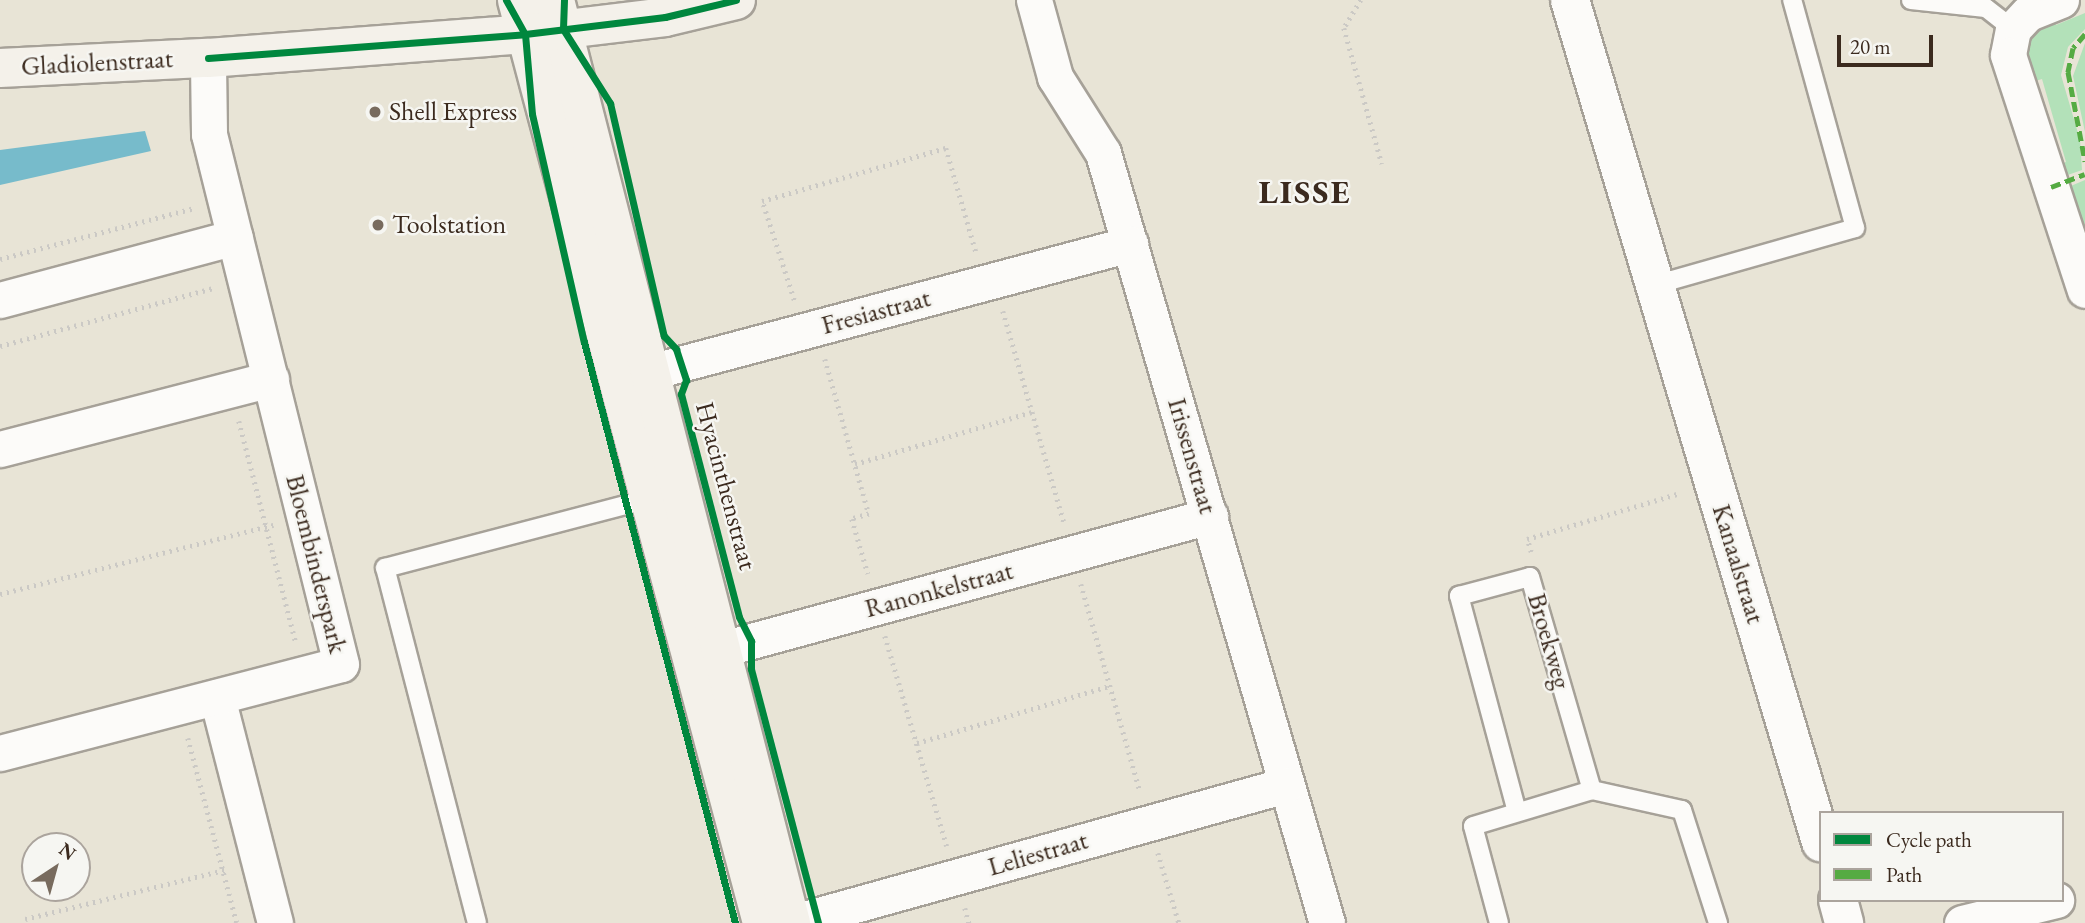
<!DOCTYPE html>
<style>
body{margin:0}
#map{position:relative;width:2085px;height:923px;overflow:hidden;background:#e8e4d6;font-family:"EB Garamond",serif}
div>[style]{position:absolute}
.green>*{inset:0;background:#b3e1b9}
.water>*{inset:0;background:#77bbcb}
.path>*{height:4.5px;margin-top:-2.25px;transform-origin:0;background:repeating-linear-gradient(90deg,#cbc9c5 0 2px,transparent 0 7px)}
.roads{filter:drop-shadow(2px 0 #a6a198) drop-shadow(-2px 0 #a6a198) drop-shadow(0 2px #a6a198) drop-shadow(0 -2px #a6a198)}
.service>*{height:18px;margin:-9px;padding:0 9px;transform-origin:9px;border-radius:9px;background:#fcfbf9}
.minor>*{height:35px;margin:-17.5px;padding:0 17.5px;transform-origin:17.5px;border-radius:17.5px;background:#fcfbf9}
.tertiary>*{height:38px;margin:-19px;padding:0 19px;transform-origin:19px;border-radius:19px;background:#fcfbf9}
.secondary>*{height:38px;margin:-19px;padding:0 19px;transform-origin:19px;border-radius:19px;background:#f4f1ea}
.quiet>*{height:5px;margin-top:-2.5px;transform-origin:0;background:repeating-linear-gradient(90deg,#55ab43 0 10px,transparent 0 15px)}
.cycleway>*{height:7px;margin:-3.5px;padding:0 3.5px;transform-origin:3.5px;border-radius:3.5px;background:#00873e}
.dots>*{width:19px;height:19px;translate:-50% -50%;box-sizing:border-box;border:4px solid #f6f6f2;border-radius:50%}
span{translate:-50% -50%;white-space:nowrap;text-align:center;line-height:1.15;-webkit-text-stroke:5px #f6f6f2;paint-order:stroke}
.street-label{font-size:26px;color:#3b2a1e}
.poi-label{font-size:26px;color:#3b2a1e}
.left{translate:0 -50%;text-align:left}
.district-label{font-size:33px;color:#3b2a1e;font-weight:700;letter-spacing:2px}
.legend{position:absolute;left:1819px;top:811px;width:245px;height:91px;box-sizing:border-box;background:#f6f6f2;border:2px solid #aba49d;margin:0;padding:9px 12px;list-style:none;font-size:21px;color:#3b2a1e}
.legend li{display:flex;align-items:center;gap:14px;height:35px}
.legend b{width:35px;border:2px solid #aba49d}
.north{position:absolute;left:21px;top:832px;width:70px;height:70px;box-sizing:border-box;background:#f6f6f2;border:2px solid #aba49d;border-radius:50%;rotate:36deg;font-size:19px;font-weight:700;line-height:28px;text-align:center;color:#3b2a1e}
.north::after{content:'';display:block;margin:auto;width:24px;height:32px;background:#786b5e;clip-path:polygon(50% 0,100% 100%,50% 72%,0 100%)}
.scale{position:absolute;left:1837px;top:35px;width:96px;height:32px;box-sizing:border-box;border:4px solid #3b2a1e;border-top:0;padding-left:9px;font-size:21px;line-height:24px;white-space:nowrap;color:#3b2a1e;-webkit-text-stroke:5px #f6f6f2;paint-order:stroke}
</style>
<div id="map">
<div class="green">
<i style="clip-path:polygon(2085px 13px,2085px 29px,2068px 47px,2061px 75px,2080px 140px,2082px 170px,2062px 177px,2058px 165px,2066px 162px,2042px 79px,2032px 82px,2025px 53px,2028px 33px,2052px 16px,2056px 25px)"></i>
<i style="clip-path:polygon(2085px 43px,2085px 132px,2073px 76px)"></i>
<i style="clip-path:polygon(2085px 180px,2085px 244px,2066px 188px)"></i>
</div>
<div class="water">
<i style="clip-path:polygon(145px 131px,151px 151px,0 185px,0 150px)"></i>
</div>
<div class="path">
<i style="left:1361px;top:0;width:33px;rotate:121deg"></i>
<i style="left:1344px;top:28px;width:141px;rotate:74.4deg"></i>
<i style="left:0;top:259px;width:201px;rotate:-14.7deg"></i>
<i style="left:794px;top:300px;width:104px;rotate:-107.9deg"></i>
<i style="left:762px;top:201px;width:191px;rotate:-16.1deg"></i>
<i style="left:946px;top:148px;width:108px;rotate:73.9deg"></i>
<i style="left:1003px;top:311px;width:220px;rotate:73.9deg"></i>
<i style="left:0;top:346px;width:222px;rotate:-15.2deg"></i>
<i style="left:825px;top:359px;width:161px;rotate:74.2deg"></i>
<i style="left:869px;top:514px;width:18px;rotate:164deg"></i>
<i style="left:852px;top:519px;width:57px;rotate:73.8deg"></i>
<i style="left:239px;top:421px;width:229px;rotate:75.6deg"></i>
<i style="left:855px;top:464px;width:184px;rotate:-16.4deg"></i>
<i style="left:1531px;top:552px;width:14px;rotate:-107deg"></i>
<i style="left:1527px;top:539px;width:160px;rotate:-16.7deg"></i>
<i style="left:1081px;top:584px;width:215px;rotate:74.1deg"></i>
<i style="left:0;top:594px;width:282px;rotate:-14.2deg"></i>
<i style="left:885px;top:636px;width:219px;rotate:73.6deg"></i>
<i style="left:188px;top:738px;width:191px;rotate:75.2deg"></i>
<i style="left:917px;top:743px;width:201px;rotate:-16.5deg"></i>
<i style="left:1158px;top:853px;width:73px;rotate:73.3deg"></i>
<i style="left:965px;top:908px;width:16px;rotate:75deg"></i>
<i style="left:25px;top:919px;width:209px;rotate:-13.8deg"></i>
</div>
<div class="roads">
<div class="service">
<i style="left:1911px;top:0;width:75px;rotate:6.1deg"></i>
<i style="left:1986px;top:8px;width:34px;rotate:38deg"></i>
<i style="left:1655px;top:285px;width:208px;rotate:-15.9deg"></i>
<i style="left:1855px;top:228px;width:237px;rotate:-105.4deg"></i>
<i style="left:1517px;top:812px;width:224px;rotate:-105deg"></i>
<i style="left:1459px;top:596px;width:73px;rotate:-15deg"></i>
<i style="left:1530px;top:577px;width:222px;rotate:73.8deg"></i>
<i style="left:477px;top:923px;width:367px;rotate:-104.5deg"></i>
<i style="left:385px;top:568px;width:275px;rotate:-14.7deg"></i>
<i style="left:1499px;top:923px;width:100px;rotate:-105deg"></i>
<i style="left:1473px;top:826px;width:124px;rotate:-16.8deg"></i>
<i style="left:1592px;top:790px;width:92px;rotate:12.5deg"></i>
<i style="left:1682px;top:810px;width:119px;rotate:72.3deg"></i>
</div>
<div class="minor">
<i style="left:1034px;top:0;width:80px;rotate:74.7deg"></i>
<i style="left:1055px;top:77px;width:90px;rotate:57.7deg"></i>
<i style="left:1103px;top:153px;width:802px;rotate:73.78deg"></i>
<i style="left:2061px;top:0;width:35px;rotate:158deg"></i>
<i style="left:2028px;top:13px;width:22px;rotate:133deg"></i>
<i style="left:2013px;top:29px;width:26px;rotate:101deg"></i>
<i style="left:2008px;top:55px;width:247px;rotate:71.9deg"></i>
<i style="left:0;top:300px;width:243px;rotate:-15deg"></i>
<i style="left:624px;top:379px;width:524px;rotate:-14.94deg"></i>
<i style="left:0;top:449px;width:280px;rotate:-14.5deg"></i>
<i style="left:722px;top:649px;width:506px;rotate:-15.25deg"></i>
<i style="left:217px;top:697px;width:233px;rotate:75.6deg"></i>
<i style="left:0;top:753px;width:352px;rotate:-14.6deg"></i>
<i style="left:341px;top:664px;width:546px;rotate:-103.99deg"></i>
<i style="left:209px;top:134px;width:76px;rotate:-90.8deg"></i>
<i style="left:790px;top:923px;width:515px;rotate:-15.55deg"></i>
<i style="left:1962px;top:923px;width:97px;rotate:-13.7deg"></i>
</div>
<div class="tertiary">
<i style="left:1570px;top:0;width:879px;rotate:73.4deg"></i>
<i style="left:1838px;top:900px;width:24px;rotate:75deg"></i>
</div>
<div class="secondary">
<i style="left:517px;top:0;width:955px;rotate:75.13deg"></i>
<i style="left:555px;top:0;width:953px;rotate:75.66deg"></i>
<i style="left:0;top:68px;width:208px;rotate:-2.8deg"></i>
<i style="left:208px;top:58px;width:318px;rotate:-4.3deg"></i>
<i style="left:525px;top:34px;width:141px;rotate:-6.9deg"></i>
<i style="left:665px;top:17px;width:73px;rotate:-13.5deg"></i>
</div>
</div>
<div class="quiet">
<i style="left:2085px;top:34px;width:18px;rotate:131deg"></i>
<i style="left:2073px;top:48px;width:25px;rotate:102deg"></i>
<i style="left:2068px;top:72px;width:91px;rotate:79.2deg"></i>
<i style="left:2051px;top:187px;width:36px;rotate:-21deg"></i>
</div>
<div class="cycleway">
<i style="left:506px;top:0;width:39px;rotate:61deg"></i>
<i style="left:525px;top:34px;width:80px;rotate:85deg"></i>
<i style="left:532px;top:114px;width:234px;rotate:77.2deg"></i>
<i style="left:584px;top:342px;width:600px;rotate:75.43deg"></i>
<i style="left:564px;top:0;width:29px;rotate:92deg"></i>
<i style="left:563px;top:29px;width:88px;rotate:57.6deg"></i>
<i style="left:610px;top:103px;width:239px;rotate:77deg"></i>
<i style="left:664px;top:336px;width:18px;rotate:47deg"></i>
<i style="left:676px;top:349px;width:33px;rotate:72deg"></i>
<i style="left:686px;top:380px;width:15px;rotate:110deg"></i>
<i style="left:681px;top:394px;width:230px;rotate:75.4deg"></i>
<i style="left:739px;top:617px;width:27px;rotate:63deg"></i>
<i style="left:751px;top:641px;width:28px;rotate:90deg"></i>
<i style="left:751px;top:669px;width:263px;rotate:75.2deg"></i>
<i style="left:208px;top:58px;width:318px;rotate:-4.3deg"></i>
<i style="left:525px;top:34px;width:141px;rotate:-6.9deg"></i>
<i style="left:665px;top:17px;width:73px;rotate:-13.5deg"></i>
</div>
<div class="dots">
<i style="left:375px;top:112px;background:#786b5e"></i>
<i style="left:378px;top:225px;background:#786b5e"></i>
</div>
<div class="street-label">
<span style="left:97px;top:63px;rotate:-3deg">Gladiolenstraat</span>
<span style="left:876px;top:312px;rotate:-15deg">Fresiastraat</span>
<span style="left:1192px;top:456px;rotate:74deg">Irissenstraat</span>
<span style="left:726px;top:486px;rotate:75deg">Hyacinthenstraat</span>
<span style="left:316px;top:564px;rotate:76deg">Bloembinderspark</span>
<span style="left:1738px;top:564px;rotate:73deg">Kanaalstraat</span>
<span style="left:939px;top:590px;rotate:-15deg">Ranonkelstraat</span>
<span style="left:1549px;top:641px;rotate:74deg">Broekweg</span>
<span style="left:1038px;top:854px;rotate:-16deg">Leliestraat</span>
</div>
<div class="poi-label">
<span class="left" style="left:389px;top:112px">Shell Express</span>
<span class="left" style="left:392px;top:225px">Toolstation</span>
</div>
<div class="district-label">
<span style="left:1305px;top:192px">LISSE</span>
</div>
<ul class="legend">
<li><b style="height:9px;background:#00873e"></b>Cycle path</li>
<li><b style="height:9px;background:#55ab43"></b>Path</li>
</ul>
<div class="north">N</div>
<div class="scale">20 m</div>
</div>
